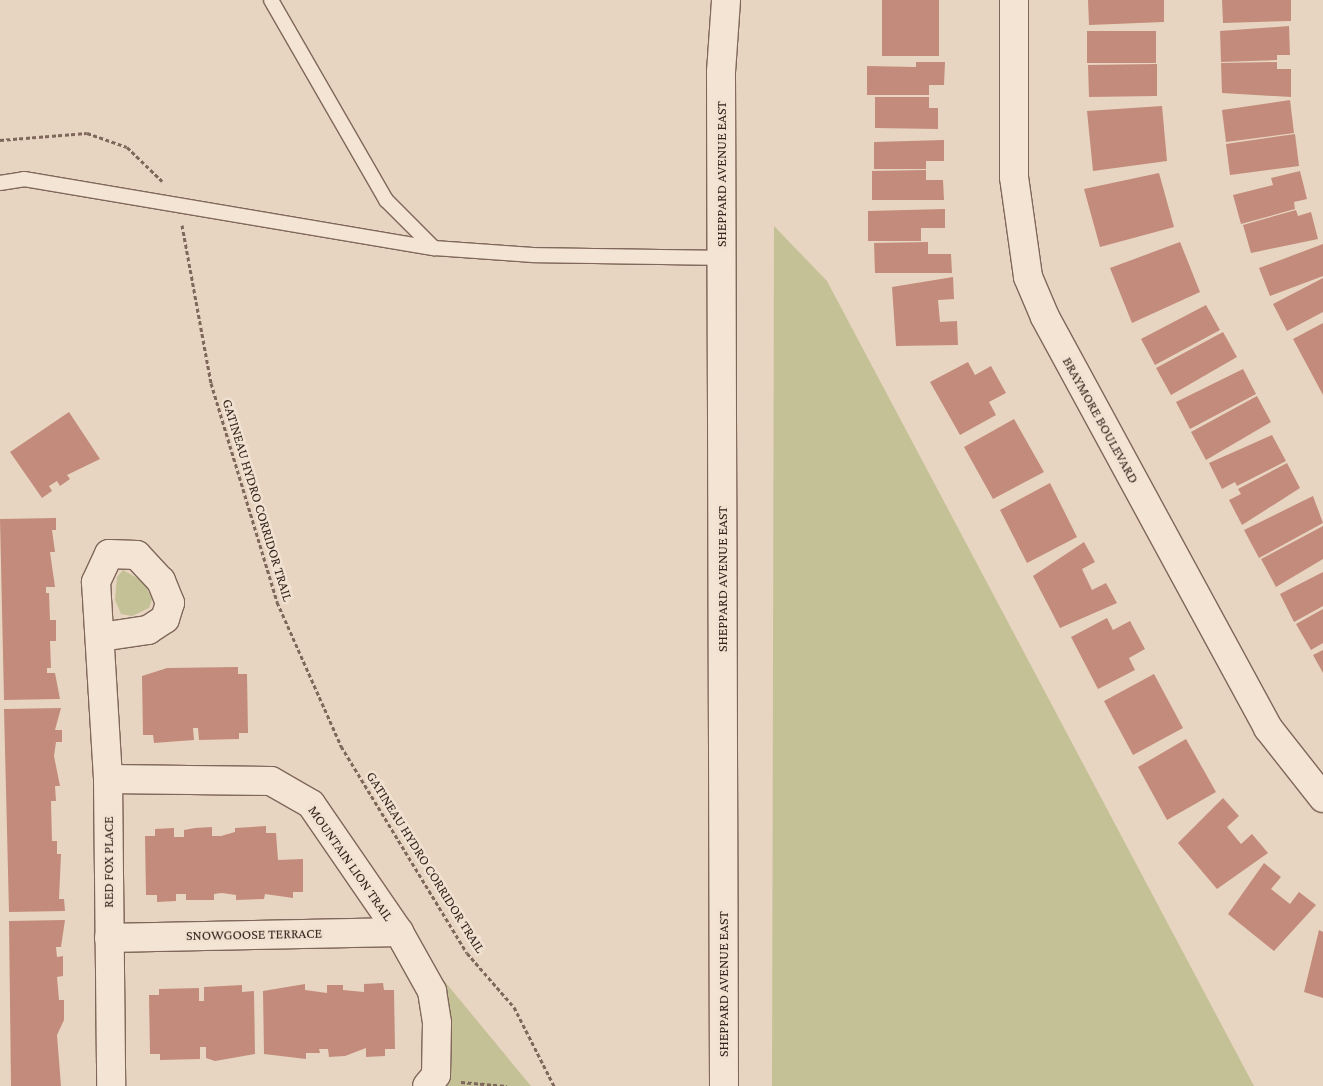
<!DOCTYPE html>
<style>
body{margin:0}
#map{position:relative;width:1323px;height:1086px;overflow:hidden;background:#e8d5c1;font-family:"Crimson Pro",serif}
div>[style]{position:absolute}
.green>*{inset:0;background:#c5c197}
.building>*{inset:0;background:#c38b7b}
.path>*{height:3px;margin-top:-1.5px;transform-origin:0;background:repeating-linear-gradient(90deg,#80675b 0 4px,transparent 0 6.5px)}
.roads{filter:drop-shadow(1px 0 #80675b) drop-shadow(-1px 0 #80675b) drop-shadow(0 1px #80675b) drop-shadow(0 -1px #80675b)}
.service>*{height:14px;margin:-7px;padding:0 7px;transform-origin:7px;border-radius:7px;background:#f4e4d3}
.minor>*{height:28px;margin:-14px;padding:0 14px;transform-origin:14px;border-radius:14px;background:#f4e4d3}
.secondary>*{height:28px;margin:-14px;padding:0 14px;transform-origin:14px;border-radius:14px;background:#f4e4d3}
span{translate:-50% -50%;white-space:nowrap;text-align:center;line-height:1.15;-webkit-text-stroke:5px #f1e1d0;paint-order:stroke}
.street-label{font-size:14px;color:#31231d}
</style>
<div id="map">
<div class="green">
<i style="clip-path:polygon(774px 226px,827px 281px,1254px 1086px,772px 1086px)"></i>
<i style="clip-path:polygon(123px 570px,144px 582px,152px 599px,149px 608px,132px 616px,121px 614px,115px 600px,117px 577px)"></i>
<i style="clip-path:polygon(427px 960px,531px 1086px,444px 1086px)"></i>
</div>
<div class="building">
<i style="clip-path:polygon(882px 0,939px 0,939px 56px,882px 56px)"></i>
<i style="clip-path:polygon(1088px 0,1164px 0,1164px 22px,1089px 25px)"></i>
<i style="clip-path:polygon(1222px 0,1291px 0,1291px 21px,1223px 23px)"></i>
<i style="clip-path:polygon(1289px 26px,1290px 55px,1277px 55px,1277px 60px,1221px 62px,1220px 31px)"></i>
<i style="clip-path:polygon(1087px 31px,1156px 31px,1156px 63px,1087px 63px)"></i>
<i style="clip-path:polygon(916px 62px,945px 62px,944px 85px,929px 85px,929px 95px,867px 95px,867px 66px,916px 67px)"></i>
<i style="clip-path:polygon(1277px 62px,1277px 69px,1291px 69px,1291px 97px,1222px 93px,1221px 63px)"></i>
<i style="clip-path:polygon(1157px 64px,1157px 96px,1089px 97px,1088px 65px)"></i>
<i style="clip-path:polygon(875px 97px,929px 97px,929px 108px,938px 108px,938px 129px,875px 128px)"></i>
<i style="clip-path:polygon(1290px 100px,1294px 133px,1226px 142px,1222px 110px)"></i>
<i style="clip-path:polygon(1162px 106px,1167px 161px,1093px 171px,1087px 111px)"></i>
<i style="clip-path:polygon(1295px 134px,1299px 166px,1230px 175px,1226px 144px)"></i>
<i style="clip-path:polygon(944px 140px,944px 161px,926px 161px,926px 169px,874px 169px,874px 142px)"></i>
<i style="clip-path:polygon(926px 170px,926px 180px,943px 180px,944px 200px,872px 200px,872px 171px)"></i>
<i style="clip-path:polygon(1300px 171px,1307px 199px,1294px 202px,1295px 209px,1241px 224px,1233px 195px,1273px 185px,1271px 178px)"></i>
<i style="clip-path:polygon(1159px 173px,1174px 227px,1100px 247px,1084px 189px)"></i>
<i style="clip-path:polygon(945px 209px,945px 228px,921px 228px,921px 241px,868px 241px,868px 211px)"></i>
<i style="clip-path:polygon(1296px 210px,1298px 216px,1311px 212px,1318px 239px,1251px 253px,1243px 225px)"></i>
<i style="clip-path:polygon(928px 242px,928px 254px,951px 254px,952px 273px,875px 273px,874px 243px)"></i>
<i style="clip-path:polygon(1180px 242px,1200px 292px,1132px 323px,1110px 268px)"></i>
<i style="clip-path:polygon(1323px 244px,1323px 276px,1270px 296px,1259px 268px)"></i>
<i style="clip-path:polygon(953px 277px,954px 299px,938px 300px,940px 322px,957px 321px,958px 345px,896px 346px,892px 287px)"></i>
<i style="clip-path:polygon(1323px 278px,1323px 312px,1287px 331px,1273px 304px)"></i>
<i style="clip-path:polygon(1206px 305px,1220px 330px,1155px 365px,1141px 339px)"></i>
<i style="clip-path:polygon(1323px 323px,1323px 395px,1293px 339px)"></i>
<i style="clip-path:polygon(1223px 332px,1237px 357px,1171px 395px,1156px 368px)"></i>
<i style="clip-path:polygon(968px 362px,975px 375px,991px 366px,1006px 393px,989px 402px,996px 415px,960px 435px,930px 382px)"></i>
<i style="clip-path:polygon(1243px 369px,1256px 394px,1190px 429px,1176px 402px)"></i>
<i style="clip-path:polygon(1257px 396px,1271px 422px,1206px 460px,1191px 432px)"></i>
<i style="clip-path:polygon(69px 412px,100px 459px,67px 475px,70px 479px,60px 486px,57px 481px,49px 486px,52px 491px,42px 498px,10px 452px)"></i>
<i style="clip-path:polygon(1014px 419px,1044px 472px,993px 499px,964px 447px)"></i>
<i style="clip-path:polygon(1272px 435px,1286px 461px,1237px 486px,1235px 482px,1222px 489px,1209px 463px)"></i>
<i style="clip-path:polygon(1287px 463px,1300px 488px,1242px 525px,1229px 500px,1241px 494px,1238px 489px)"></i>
<i style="clip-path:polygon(1050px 483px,1077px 537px,1027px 563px,1000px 510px)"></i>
<i style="clip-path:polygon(1313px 496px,1323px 523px,1259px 558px,1244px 530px)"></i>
<i style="clip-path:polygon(56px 518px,56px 530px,52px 530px,55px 552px,50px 552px,55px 587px,46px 587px,46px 593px,49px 593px,50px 620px,56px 620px,56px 641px,50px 641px,51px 668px,47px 668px,47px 673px,55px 673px,60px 699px,4px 700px,0 519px)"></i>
<i style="clip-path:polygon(1323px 526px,1323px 559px,1276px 587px,1261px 559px)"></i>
<i style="clip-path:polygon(1084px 542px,1095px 562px,1082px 569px,1092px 590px,1106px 583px,1117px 603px,1060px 628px,1033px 576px)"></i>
<i style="clip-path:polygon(1323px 572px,1323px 606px,1294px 622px,1280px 594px)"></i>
<i style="clip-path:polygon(1323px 609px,1323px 643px,1311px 650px,1296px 624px)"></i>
<i style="clip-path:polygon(1107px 618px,1113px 630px,1130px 621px,1145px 649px,1129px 658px,1135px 670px,1098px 689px,1071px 637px)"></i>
<i style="clip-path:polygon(1323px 650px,1323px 673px,1313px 655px)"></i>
<i style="clip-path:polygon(238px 667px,238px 674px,247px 674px,248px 733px,239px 733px,239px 739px,199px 740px,198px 728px,193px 728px,194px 740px,154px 743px,153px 735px,143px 735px,142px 676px,167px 668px)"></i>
<i style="clip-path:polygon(1154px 674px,1183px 728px,1133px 755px,1104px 701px)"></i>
<i style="clip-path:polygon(61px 708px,55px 730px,62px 730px,62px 742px,56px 742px,54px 756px,60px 786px,55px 786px,56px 801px,51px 801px,52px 841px,57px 841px,57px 854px,61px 854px,59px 899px,64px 899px,65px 911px,9px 912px,4px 709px)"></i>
<i style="clip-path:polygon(1186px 739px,1216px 792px,1167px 820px,1138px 767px)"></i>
<i style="clip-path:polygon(1223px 798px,1239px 816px,1227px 827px,1241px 844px,1252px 834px,1268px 853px,1217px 889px,1178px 843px)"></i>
<i style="clip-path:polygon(266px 826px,266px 833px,276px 833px,278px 860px,303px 859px,303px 892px,293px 892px,293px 898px,265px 894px,264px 899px,236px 900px,236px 895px,222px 893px,214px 894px,214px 900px,186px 900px,186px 894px,176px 894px,176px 901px,157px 902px,157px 895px,146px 895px,145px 836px,155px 836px,155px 829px,174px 828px,174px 837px,184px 837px,184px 830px,195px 828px,212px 827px,212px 836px,221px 836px,235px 832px,235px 828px)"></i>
<i style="clip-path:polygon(1264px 863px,1281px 877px,1271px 889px,1290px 904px,1299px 892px,1316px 905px,1274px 951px,1228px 914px)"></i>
<i style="clip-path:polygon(65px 920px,61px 947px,56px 947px,57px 957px,63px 956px,63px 976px,57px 977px,59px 1000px,64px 1000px,64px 1020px,57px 1035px,61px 1086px,11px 1086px,9px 921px)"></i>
<i style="clip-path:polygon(1319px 930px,1323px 932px,1323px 998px,1304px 992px)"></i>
<i style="clip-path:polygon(383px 983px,384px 990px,394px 990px,395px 1049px,385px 1049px,385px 1056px,366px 1057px,366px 1048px,345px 1056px,329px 1057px,328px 1049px,319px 1049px,320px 1053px,306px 1053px,306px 1059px,264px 1054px,263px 991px,305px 984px,305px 990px,327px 993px,327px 985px,343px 985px,343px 990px,364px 992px,364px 984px)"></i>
<i style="clip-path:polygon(242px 985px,242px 992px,254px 991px,255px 1054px,215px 1061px,206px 1058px,206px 1047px,200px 1047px,200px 1059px,160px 1060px,160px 1054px,150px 1054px,149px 995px,159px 995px,159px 989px,199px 988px,199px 1001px,204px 1001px,204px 987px)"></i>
</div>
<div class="path">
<i style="left:0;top:140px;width:87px;rotate:-4.6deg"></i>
<i style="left:87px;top:133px;width:42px;rotate:19.3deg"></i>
<i style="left:127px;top:147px;width:49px;rotate:44.2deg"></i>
<i style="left:182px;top:225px;width:161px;rotate:79.6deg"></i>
<i style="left:211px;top:383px;width:229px;rotate:73.2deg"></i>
<i style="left:277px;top:602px;width:158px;rotate:66deg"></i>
<i style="left:341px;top:746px;width:242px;rotate:58.7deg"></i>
<i style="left:467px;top:953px;width:72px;rotate:49deg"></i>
<i style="left:514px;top:1007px;width:89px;rotate:63.1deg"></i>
<i style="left:461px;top:1082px;width:46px;rotate:5deg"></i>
</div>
<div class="roads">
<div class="service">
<i style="left:271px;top:0;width:231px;rotate:60.1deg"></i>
<i style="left:386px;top:200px;width:68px;rotate:45deg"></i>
<i style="left:434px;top:248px;width:99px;rotate:4deg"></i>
<i style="left:533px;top:255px;width:188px;rotate:0.9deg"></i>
<i style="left:0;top:183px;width:24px;rotate:-9deg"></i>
<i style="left:24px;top:179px;width:416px;rotate:9.6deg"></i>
</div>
<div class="minor">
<i style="left:1014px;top:0;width:177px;rotate:90deg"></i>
<i style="left:1014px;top:177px;width:101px;rotate:82deg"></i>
<i style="left:1028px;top:277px;width:43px;rotate:67deg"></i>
<i style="left:1045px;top:317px;width:468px;rotate:61.5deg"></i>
<i style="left:1268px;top:728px;width:89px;rotate:51.8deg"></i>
<i style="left:101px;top:637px;width:48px;rotate:-8.5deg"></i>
<i style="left:148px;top:630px;width:20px;rotate:-33deg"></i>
<i style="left:165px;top:619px;width:17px;rotate:-73deg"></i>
<i style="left:170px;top:603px;width:24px;rotate:-112deg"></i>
<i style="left:161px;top:581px;width:35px;rotate:-133deg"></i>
<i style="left:137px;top:555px;width:28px;rotate:-178deg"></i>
<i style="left:109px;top:554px;width:31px;rotate:115deg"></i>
<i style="left:96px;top:582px;width:197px;rotate:86.5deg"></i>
<i style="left:108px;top:779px;width:307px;rotate:89.4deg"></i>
<i style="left:108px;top:779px;width:163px;rotate:0.7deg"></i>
<i style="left:271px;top:781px;width:46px;rotate:29.9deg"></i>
<i style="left:311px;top:804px;width:155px;rotate:55.5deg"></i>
<i style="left:399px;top:932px;width:68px;rotate:60.8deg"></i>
<i style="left:432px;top:991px;width:32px;rotate:81deg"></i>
<i style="left:437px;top:1023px;width:52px;rotate:91.1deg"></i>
<i style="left:436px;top:1075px;width:14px;rotate:129deg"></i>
<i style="left:109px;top:938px;width:290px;rotate:-1.2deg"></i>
</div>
<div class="secondary">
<i style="left:724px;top:1086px;width:1014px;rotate:-90.17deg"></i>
<i style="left:721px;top:72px;width:72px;rotate:-86deg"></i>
</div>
</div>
<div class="street-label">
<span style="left:721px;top:174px;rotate:-90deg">SHEPPARD AVENUE EAST</span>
<span style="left:1101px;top:420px;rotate:61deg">BRAYMORE BOULEVARD</span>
<span style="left:258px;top:500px;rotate:73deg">GATINEAU HYDRO CORRIDOR TRAIL</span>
<span style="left:722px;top:579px;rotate:-90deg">SHEPPARD AVENUE EAST</span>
<span style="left:108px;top:862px;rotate:-90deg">RED FOX PLACE</span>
<span style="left:426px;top:862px;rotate:58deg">GATINEAU HYDRO CORRIDOR TRAIL</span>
<span style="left:351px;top:863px;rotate:55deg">MOUNTAIN LION TRAIL</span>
<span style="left:254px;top:934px;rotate:-1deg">SNOWGOOSE TERRACE</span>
<span style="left:723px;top:984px;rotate:-90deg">SHEPPARD AVENUE EAST</span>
</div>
</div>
